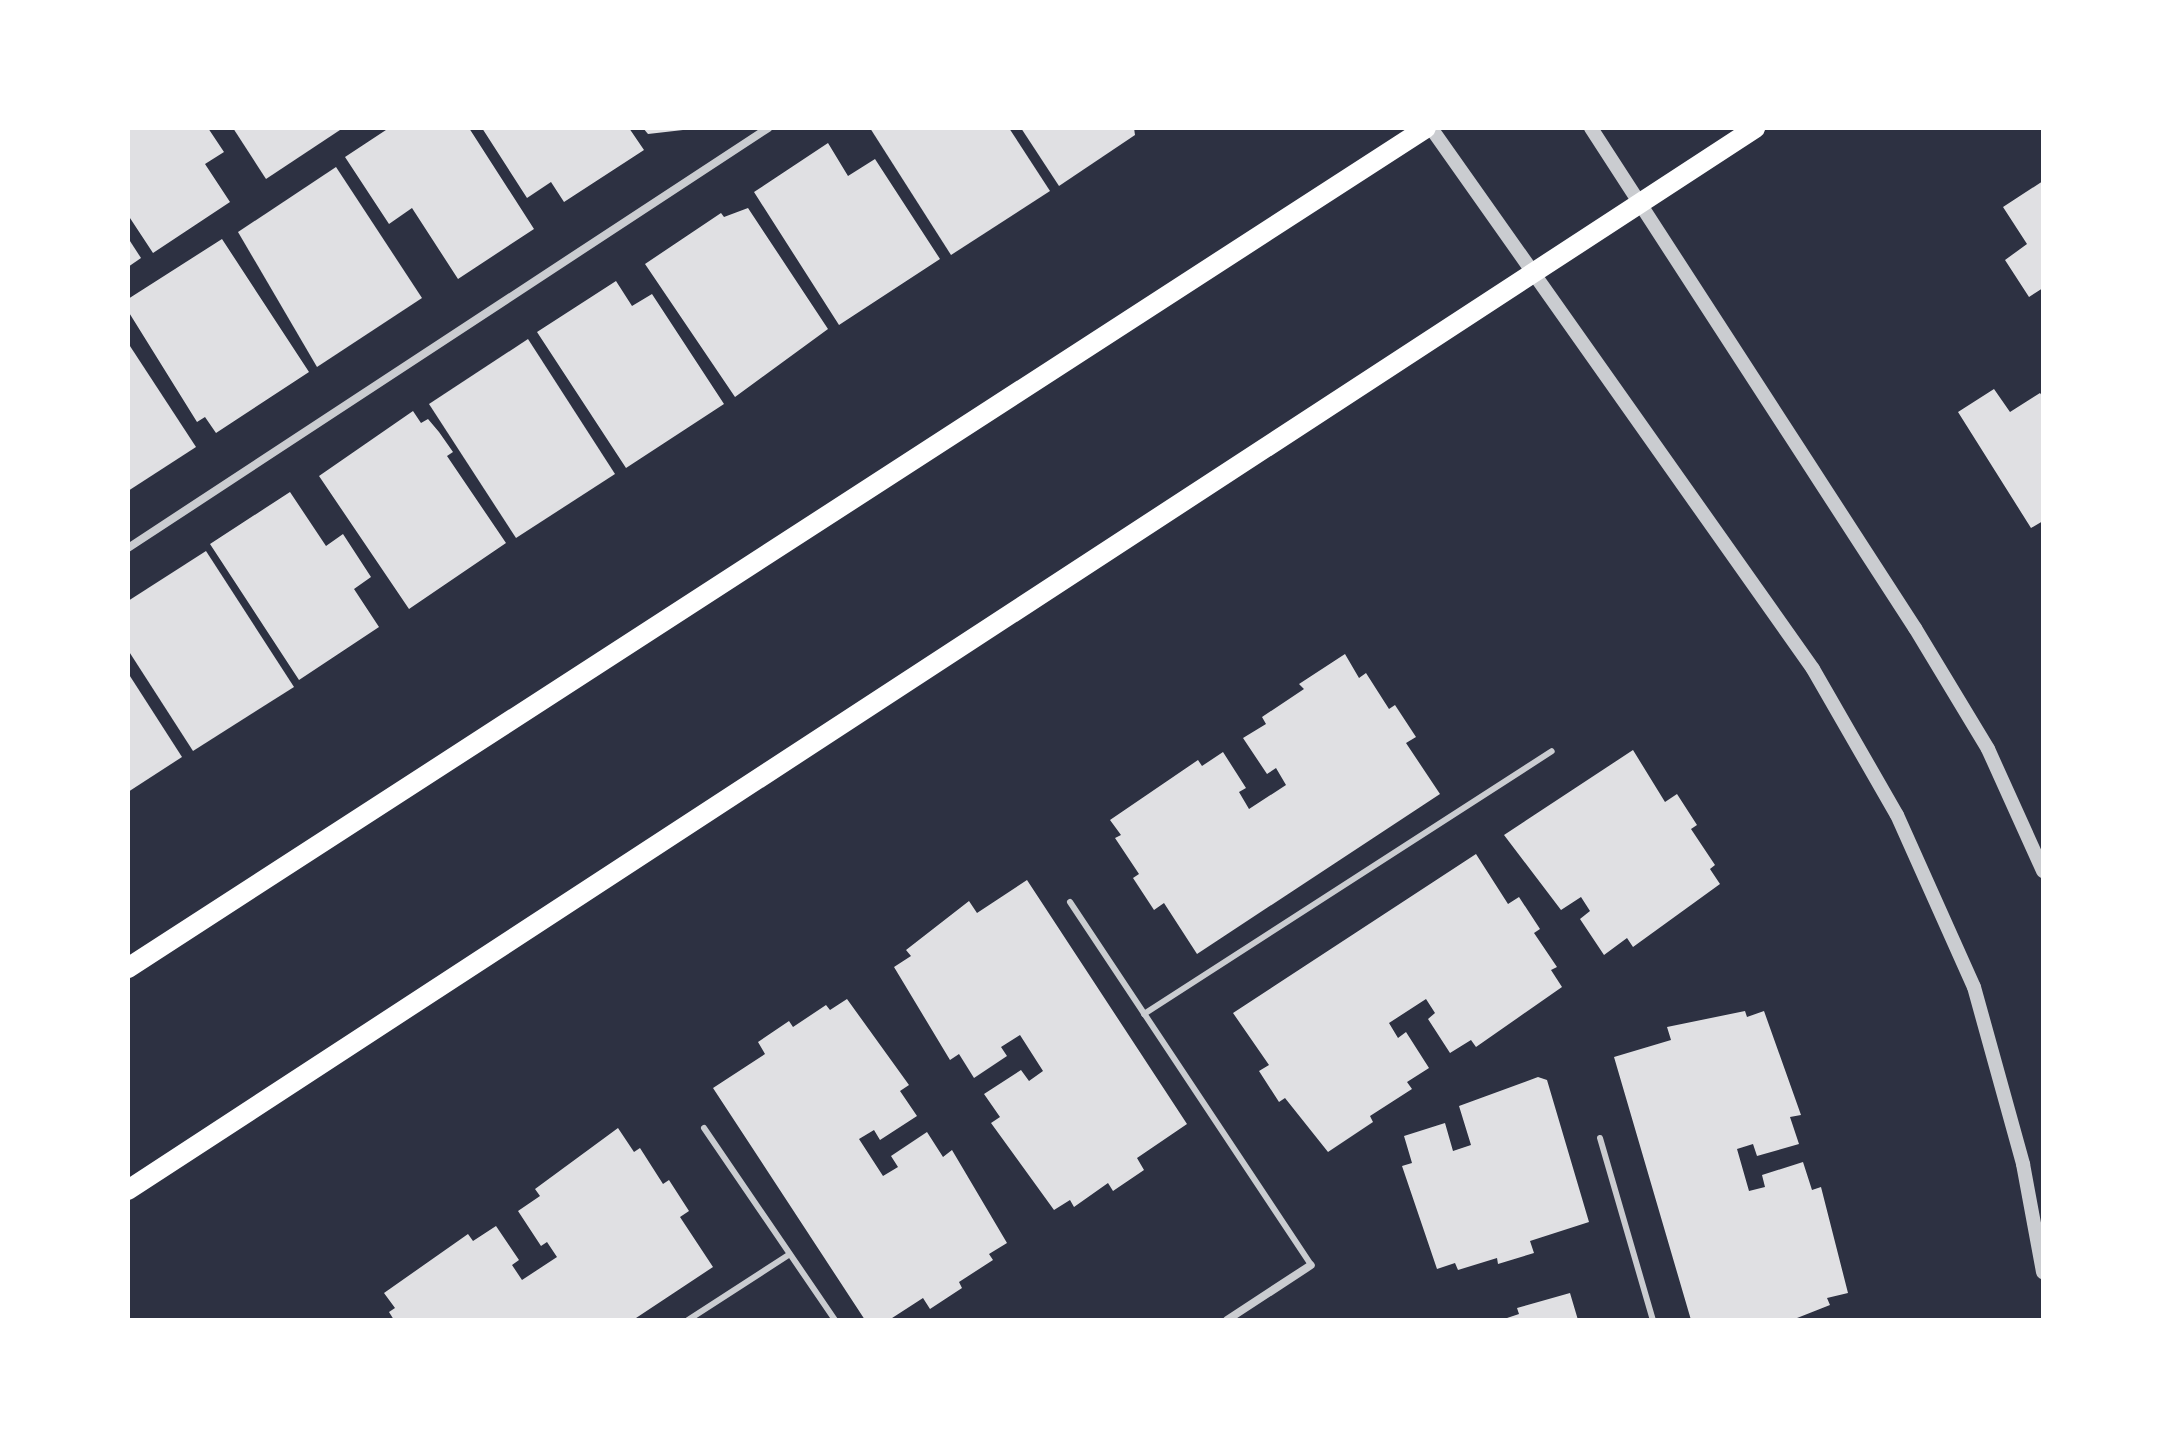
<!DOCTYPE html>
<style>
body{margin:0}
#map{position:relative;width:2171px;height:1448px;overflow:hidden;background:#2d3142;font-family:"PT Sans",sans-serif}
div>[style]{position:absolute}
.building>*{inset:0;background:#e0e0e3}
.service>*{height:6px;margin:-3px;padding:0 3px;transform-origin:3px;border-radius:3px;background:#caccd0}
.minor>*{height:8px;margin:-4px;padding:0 4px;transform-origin:4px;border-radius:4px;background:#caccd0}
.tertiary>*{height:14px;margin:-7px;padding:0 7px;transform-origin:7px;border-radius:7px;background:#caccd0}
.primary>*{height:20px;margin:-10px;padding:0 10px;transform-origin:10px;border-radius:10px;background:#fff}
span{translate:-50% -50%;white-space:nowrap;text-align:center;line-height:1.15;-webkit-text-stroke:6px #fff;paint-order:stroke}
.frame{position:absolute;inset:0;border:130px solid #fff;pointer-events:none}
</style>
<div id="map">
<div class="building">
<i style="clip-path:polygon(128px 128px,208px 128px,224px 152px,205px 164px,230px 202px,153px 253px,128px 215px)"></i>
<i style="clip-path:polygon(233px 128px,343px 128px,266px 179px)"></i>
<i style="clip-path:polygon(389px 128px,469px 128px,534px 229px,458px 279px,412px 208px,389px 224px,345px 157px)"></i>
<i style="clip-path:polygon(482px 128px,629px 128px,644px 150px,564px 202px,551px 182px,527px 198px)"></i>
<i style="clip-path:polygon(643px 128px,683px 128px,683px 130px,648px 134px)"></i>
<i style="clip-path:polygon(870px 128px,1009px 128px,1050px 191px,951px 255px)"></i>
<i style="clip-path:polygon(1021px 128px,1134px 128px,1135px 135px,1059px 186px)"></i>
<i style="clip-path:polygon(828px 143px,848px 176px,875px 159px,940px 259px,839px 325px,754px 192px)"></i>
<i style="clip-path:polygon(336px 167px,422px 298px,317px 367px,238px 232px)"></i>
<i style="clip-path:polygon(2043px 181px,2043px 288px,2029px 297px,2005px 260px,2027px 244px,2003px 207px)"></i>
<i style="clip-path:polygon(748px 208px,828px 329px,735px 397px,645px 264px,721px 213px,724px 217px)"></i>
<i style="clip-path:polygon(128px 238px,141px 258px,128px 267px)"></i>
<i style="clip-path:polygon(222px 239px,309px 372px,216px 433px,205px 417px,197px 422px,128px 311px,128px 299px)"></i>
<i style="clip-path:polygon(616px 281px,632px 306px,652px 294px,724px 404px,626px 468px,537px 332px)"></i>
<i style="clip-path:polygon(528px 339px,615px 474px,516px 538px,429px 404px)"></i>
<i style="clip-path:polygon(128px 343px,196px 447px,128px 491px)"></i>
<i style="clip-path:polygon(1994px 389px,2010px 412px,2040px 393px,2043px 397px,2043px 521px,2031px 528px,1958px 412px)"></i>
<i style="clip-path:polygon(413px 411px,421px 423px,428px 419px,439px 432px,453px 452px,447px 456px,506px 543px,409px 609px,319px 476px)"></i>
<i style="clip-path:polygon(290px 492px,326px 546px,343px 534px,371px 577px,354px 589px,379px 627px,299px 680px,210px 544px)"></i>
<i style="clip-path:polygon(206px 551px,294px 687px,193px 751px,128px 650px,128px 601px)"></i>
<i style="clip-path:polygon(1345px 654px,1359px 678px,1366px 673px,1389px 709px,1395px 705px,1416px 737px,1406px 743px,1440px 794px,1197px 954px,1164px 903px,1154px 910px,1133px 878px,1139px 874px,1115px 838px,1121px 835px,1110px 820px,1198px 760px,1202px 766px,1223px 752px,1246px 788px,1239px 792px,1249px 809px,1286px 785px,1276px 768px,1267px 774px,1243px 738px,1266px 724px,1262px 717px,1304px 689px,1299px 684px)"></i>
<i style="clip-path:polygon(128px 673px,182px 757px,128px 792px)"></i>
<i style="clip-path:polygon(1633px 750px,1665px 802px,1677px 794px,1697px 825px,1691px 829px,1715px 865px,1710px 869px,1720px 884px,1633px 947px,1627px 938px,1604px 955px,1580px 919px,1590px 911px,1581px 897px,1561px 910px,1504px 835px)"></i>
<i style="clip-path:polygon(1476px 854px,1508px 904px,1519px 897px,1540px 929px,1534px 933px,1557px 967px,1551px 970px,1562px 987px,1476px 1047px,1471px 1040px,1450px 1053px,1428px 1019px,1435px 1013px,1426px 999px,1389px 1023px,1398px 1038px,1406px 1032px,1429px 1068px,1407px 1082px,1412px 1089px,1370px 1116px,1373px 1122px,1328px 1152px,1285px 1098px,1279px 1102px,1259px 1071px,1269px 1065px,1233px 1013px)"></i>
<i style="clip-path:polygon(1027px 880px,1187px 1124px,1137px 1158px,1144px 1170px,1113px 1191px,1108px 1183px,1074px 1207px,1070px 1200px,1054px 1210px,991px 1123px,1000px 1117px,984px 1094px,1021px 1070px,1029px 1081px,1043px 1071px,1020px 1035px,1001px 1047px,1007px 1056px,974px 1078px,959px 1054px,950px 1060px,894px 967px,911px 956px,906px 950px,969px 901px,977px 913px)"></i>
<i style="clip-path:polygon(847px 999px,909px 1085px,900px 1091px,917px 1116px,880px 1140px,874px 1130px,859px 1139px,883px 1176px,898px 1167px,891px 1156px,927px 1132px,943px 1157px,952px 1150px,1007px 1243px,989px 1254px,993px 1260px,959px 1282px,962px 1288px,930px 1309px,923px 1298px,889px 1320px,865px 1320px,713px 1088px,765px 1054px,758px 1042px,789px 1021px,793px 1027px,826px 1005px,830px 1010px)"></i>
<i style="clip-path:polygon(1745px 1011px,1747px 1017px,1764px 1011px,1801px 1115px,1790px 1117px,1799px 1144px,1757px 1156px,1753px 1144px,1737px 1149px,1749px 1191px,1765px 1187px,1762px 1175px,1803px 1162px,1812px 1190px,1821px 1187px,1848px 1293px,1827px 1298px,1830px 1305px,1792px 1320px,1691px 1320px,1614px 1057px,1671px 1040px,1667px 1027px)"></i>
<i style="clip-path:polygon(1538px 1077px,1547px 1080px,1589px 1222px,1530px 1241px,1534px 1253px,1498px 1264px,1497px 1258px,1458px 1270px,1455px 1263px,1437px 1269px,1402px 1166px,1412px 1163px,1404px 1136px,1445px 1123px,1453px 1151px,1471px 1145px,1459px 1106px)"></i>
<i style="clip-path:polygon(618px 1128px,634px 1152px,640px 1148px,663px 1184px,669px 1180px,689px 1211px,680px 1217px,713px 1267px,633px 1320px,394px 1320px,389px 1312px,395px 1308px,384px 1293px,468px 1234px,473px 1241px,496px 1226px,519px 1260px,512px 1265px,522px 1280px,557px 1257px,547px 1242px,541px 1246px,518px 1211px,540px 1196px,535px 1189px)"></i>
<i style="clip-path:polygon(1570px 1293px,1578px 1320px,1501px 1320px,1519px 1314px,1517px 1308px)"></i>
</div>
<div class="service">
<i style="left:1070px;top:902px;width:436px;rotate:56.4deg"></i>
<i style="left:1144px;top:1014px;width:485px;rotate:-32.8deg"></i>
<i style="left:704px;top:1128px;width:232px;rotate:55.7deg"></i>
<i style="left:1600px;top:1138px;width:190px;rotate:73.8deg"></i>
<i style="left:688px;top:1320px;width:121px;rotate:-32.9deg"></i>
</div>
<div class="minor">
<i style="left:128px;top:548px;width:766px;rotate:-33.27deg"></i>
<i style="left:1227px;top:1320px;width:100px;rotate:-33.2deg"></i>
</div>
<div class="tertiary">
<i style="left:1431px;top:128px;width:662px;rotate:54.77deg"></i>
<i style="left:1813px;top:669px;width:168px;rotate:60.1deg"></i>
<i style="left:1897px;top:815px;width:188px;rotate:65.9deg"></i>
<i style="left:1974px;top:987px;width:184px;rotate:74.5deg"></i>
<i style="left:2023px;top:1164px;width:110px;rotate:79.5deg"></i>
<i style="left:1591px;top:128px;width:596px;rotate:57.06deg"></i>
<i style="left:1915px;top:628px;width:141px;rotate:58.9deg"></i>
<i style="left:1988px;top:749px;width:134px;rotate:65.7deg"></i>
</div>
<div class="primary">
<i style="left:128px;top:968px;width:1546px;rotate:-32.91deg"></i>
<i style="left:128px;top:1190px;width:1943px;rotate:-33.13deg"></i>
</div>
<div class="frame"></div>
</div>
